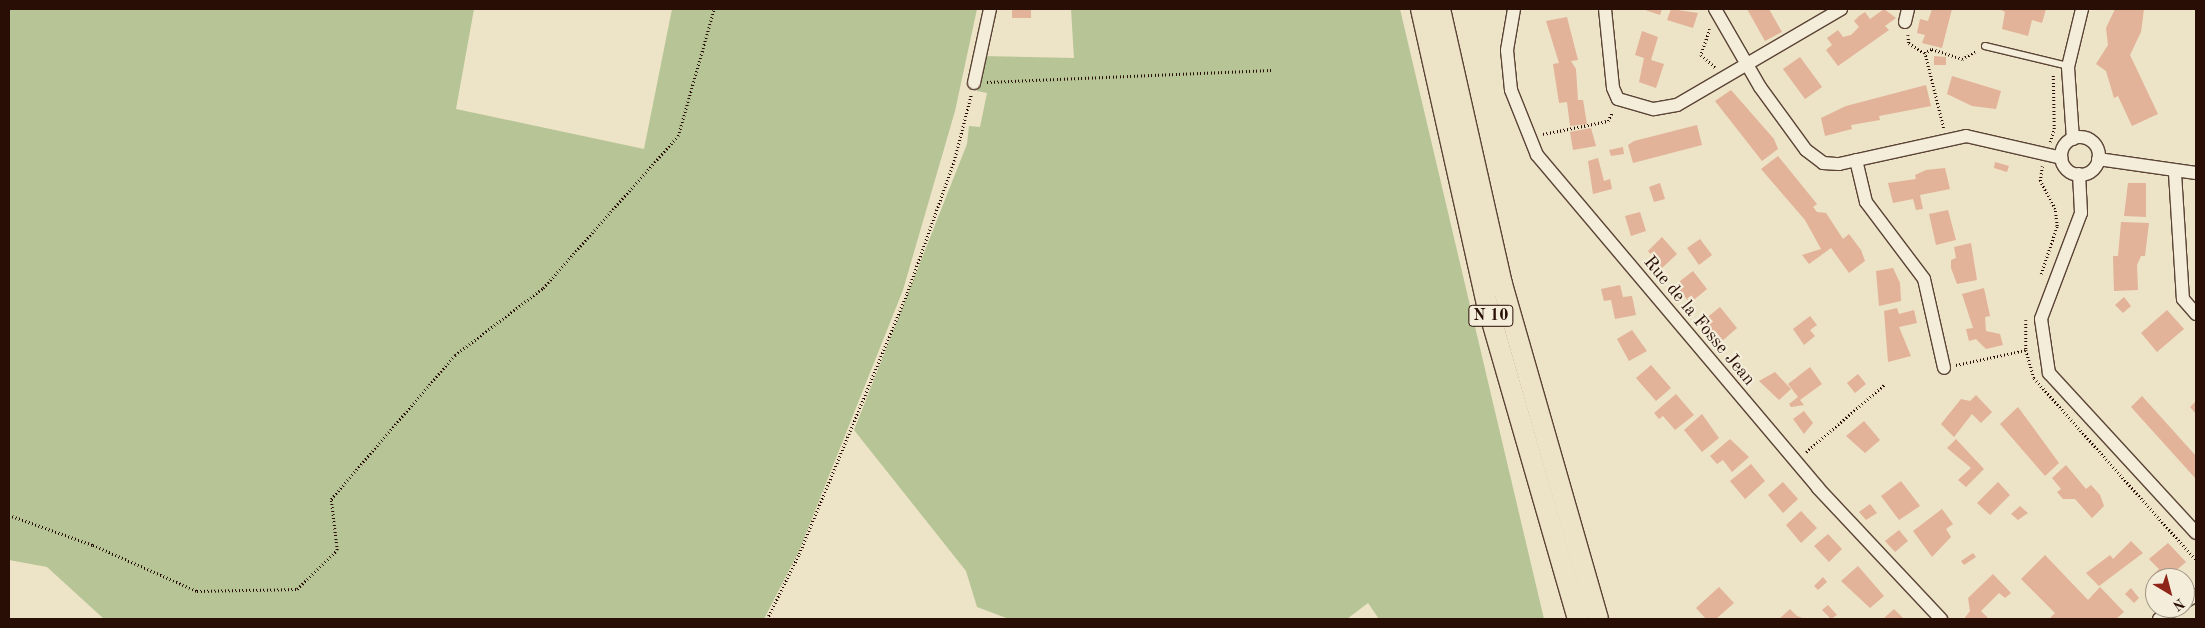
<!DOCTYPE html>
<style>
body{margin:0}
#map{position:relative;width:2205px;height:628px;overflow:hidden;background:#ede3c6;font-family:"Old Standard TT",serif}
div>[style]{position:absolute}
.green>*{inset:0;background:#b7c496}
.building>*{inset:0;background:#e2b299}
.path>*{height:2.5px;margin-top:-1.25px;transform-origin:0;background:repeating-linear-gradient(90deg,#290e05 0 1px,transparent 0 3.5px)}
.roads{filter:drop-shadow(1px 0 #5a4335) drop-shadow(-1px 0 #5a4335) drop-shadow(0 1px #5a4335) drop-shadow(0 -1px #5a4335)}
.lane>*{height:6px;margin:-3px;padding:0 3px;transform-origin:3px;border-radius:3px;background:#f3edda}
.street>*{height:12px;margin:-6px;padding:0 6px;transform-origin:6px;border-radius:6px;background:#f3edda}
.street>.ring{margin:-6px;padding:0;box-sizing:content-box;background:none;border:12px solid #f3edda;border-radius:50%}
.primary>*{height:20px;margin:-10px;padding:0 10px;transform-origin:10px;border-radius:10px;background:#ede3c6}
span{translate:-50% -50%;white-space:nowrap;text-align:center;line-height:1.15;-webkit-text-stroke:4.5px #f3edda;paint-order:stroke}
.shield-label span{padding:1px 4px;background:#f3edda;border:1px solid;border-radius:4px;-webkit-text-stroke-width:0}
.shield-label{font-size:16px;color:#290e05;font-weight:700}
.street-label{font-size:18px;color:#290e05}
.frame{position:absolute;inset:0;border:10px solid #290e05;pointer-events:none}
.north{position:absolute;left:2145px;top:568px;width:50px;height:50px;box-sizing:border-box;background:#f3edda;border:1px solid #a29485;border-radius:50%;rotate:143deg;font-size:14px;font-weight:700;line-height:20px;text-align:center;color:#290e05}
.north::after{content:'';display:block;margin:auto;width:18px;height:22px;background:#8f2418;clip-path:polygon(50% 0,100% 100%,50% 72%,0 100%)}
</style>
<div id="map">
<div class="green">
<i style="clip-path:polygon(9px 9px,474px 9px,456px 109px,644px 149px,672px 9px,977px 9px,955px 111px,903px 290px,799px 551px,764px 619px,104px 619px,47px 567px,9px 560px)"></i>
<i style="clip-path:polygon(1071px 9px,1400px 9px,1544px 619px,1379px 619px,1368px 603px,1347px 619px,1009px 619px,977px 607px,966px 571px,854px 430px,967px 144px,969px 126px,980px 127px,987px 93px,977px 91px,982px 56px,1074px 58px)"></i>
</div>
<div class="building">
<i style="clip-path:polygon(1012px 9px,1031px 9px,1031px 18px,1012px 18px)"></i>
<i style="clip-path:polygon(1642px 9px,1662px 9px,1660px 15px)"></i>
<i style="clip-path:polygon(1671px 9px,1698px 13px,1693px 28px,1667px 20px)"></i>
<i style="clip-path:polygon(1747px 9px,1769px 9px,1782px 32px,1765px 41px)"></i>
<i style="clip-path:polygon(1884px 9px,1896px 18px,1885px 26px,1889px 30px,1838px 66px,1826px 50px,1832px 45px,1827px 38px,1838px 30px,1843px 37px,1851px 35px,1859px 27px,1854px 21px,1859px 16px,1865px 12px,1870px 19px)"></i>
<i style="clip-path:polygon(1932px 9px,1952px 9px,1942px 48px,1922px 43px,1925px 35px,1917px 33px,1920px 19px,1928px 21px)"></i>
<i style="clip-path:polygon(1999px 9px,2046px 9px,2042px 23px,2032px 20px,2028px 36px,2002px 29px,2005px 12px)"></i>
<i style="clip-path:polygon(2115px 9px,2144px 9px,2141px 32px,2130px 55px,2158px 114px,2132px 126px,2118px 96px,2114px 98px,2106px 71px,2096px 64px,2108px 45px,2106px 28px)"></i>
<i style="clip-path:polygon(1567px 17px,1578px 60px,1571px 61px,1576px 69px,1578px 100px,1583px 100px,1587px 124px,1570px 126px,1567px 102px,1559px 103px,1553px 64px,1559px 63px,1546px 21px)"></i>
<i style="clip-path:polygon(1642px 31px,1658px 37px,1651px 60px,1664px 64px,1656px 88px,1639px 82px,1644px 58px,1635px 55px)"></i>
<i style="clip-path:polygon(1934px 56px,1946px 57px,1946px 65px,1934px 65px)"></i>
<i style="clip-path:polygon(1800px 57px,1822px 87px,1805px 99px,1783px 69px)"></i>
<i style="clip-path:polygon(1952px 76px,2001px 91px,1996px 109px,1972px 106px,1947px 94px)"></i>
<i style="clip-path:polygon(1926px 85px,1931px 106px,1879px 116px,1880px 120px,1851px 125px,1852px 129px,1825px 136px,1821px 118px,1846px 106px)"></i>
<i style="clip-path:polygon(1731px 90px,1774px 139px,1778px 149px,1762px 161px,1715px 101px)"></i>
<i style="clip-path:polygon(1697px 125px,1702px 145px,1633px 163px,1628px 145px,1634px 141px)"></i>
<i style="clip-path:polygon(1591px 128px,1596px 146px,1573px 150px,1570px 132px)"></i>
<i style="clip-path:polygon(1623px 147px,1624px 154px,1611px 156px,1609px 150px)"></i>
<i style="clip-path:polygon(1778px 156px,1817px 204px,1813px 207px,1817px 212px,1826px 213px,1843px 239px,1849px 234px,1861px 250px,1865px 261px,1849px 273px,1831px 248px,1809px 264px,1802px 255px,1821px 249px,1805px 220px,1761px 169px)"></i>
<i style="clip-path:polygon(1598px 158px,1604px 181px,1610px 179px,1612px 189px,1593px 194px,1588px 161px)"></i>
<i style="clip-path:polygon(1995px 162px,2009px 166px,2007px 172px,1994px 168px)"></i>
<i style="clip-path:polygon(1945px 168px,1950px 189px,1920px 195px,1923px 209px,1916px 210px,1913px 199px,1893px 203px,1888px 183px,1916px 179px,1915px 175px,1926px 170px)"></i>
<i style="clip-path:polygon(1660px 183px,1665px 199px,1654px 202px,1649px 187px)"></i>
<i style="clip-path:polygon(2128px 183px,2146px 183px,2146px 217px,2124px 216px)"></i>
<i style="clip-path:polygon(1948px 210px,1956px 240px,1936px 245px,1929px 214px)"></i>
<i style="clip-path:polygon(1640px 212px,1646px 231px,1631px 236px,1625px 216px)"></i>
<i style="clip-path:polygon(2121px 222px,2149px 223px,2145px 256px,2141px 256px,2137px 265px,2138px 290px,2114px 291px,2113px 256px,2118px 256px)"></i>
<i style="clip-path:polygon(1662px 237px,1677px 254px,1662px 268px,1648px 251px)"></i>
<i style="clip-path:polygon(1700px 239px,1712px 255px,1699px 265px,1687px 248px)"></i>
<i style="clip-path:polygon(1971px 243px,1977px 280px,1957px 284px,1951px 268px,1951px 260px,1956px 258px,1954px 247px)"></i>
<i style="clip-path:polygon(1893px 268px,1900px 283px,1901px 301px,1879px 306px,1876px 271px)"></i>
<i style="clip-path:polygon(1693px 271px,1707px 289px,1690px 303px,1675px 285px)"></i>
<i style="clip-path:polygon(1620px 285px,1623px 297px,1632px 296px,1636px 315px,1615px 319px,1611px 300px,1604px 301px,1601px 289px)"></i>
<i style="clip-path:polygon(1984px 288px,1990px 316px,1985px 317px,1986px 331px,2000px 334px,2003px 345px,1986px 349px,1976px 339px,1969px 341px,1966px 329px,1973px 328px,1962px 294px)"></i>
<i style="clip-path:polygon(2124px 297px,2131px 306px,2123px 313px,2115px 305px)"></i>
<i style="clip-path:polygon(1720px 307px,1737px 328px,1720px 343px,1704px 320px)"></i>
<i style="clip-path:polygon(1897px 308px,1899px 314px,1914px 310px,1917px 323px,1899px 327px,1911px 356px,1888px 362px,1884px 311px)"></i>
<i style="clip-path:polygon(2167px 310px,2184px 329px,2157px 352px,2141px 333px)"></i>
<i style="clip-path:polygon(1810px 316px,1817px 325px,1810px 330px,1815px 336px,1804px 345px,1793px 329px)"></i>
<i style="clip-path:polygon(1632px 330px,1647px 351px,1629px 361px,1617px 339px)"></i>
<i style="clip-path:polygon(1651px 365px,1671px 388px,1656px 401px,1636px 378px)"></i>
<i style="clip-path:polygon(1810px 367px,1822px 384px,1800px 400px,1804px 405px,1791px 407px,1789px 404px,1798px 397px,1788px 384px)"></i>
<i style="clip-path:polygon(1775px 372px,1791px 389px,1779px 400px,1759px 381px)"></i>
<i style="clip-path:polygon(1858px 374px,1866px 384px,1855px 393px,1847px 383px)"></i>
<i style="clip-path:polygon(1676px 394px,1694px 415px,1675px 430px,1663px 416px,1659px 419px,1654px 413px)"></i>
<i style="clip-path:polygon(1976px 395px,1992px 412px,1981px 423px,1972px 414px,1954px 437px,1941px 424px,1961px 399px,1970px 401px)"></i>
<i style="clip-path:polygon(2142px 396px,2196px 456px,2196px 479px,2131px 407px)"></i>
<i style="clip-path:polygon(2196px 401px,2196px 414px,2190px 407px)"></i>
<i style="clip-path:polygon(2018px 407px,2059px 463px,2045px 476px,2000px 424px)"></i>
<i style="clip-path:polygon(1804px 411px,1813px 423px,1804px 434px,1793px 419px)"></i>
<i style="clip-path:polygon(1702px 414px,1719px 438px,1702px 452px,1684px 430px)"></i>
<i style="clip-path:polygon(1864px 421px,1880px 440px,1865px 453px,1846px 436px)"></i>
<i style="clip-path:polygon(1730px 439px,1749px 457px,1732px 472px,1723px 460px,1717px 464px,1710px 456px)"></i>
<i style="clip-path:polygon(1956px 439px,1984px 469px,1966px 487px,1958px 480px,1971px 468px,1947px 448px)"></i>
<i style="clip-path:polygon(1751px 464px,1765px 481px,1745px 499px,1730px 481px)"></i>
<i style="clip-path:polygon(2066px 465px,2086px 489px,2091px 485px,2100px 495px,2104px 506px,2092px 518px,2075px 499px,2063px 499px,2057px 492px,2061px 489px,2052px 478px)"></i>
<i style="clip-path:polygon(1901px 481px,1920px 506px,1899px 520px,1881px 496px)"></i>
<i style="clip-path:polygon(1783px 482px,1798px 499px,1783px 513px,1768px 495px)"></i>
<i style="clip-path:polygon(1998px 482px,2010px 495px,1990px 515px,1977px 503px)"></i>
<i style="clip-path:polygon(1870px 504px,1877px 513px,1866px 520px,1859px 512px)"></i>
<i style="clip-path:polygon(2020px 506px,2028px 513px,2018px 520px,2011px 514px)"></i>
<i style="clip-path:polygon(1942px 509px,1953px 524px,1946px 529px,1951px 537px,1932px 557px,1913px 531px)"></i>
<i style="clip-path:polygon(1801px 511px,1817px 528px,1801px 543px,1786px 525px)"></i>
<i style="clip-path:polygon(1899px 530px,1908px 541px,1895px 552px,1885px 541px)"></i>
<i style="clip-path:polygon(1828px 534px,1842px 549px,1829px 562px,1814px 546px)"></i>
<i style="clip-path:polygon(2131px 541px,2143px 553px,2099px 586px,2086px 573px,2110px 555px,2113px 559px)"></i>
<i style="clip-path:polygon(2168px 543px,2186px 562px,2167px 578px,2155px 578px,2155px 584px,2150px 578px,2159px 569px,2149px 559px)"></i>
<i style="clip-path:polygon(1973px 553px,1976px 557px,1964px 565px,1961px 561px)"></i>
<i style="clip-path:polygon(2045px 555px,2088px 600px,2100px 587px,2124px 612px,2116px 619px,2049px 619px,2055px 613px,2021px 579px)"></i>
<i style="clip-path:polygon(1858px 566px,1884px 596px,1870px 608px,1841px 581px)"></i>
<i style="clip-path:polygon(1993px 574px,2011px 593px,2005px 598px,1999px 593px,1981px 611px,1989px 619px,1964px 619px,1970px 611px,1968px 598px)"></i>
<i style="clip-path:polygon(1823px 577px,1827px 582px,1818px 590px,1814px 586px)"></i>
<i style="clip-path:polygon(1719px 587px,1734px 603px,1716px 619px,1706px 619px,1696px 608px)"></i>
<i style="clip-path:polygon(2131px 588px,2139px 598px,2134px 603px,2125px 594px)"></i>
<i style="clip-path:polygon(1828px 605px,1837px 615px,1831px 619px,1822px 610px)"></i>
<i style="clip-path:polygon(1790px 609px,1797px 616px,1805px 619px,1779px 619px)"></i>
<i style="clip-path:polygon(1894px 609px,1904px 619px,1885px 619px,1884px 618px)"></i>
</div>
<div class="path">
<i style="left:1710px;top:29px;width:28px;rotate:109deg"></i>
<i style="left:1701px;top:55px;width:20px;rotate:41deg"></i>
<i style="left:1908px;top:35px;width:8px;rotate:83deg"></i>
<i style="left:1909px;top:43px;width:18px;rotate:34deg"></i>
<i style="left:1924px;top:53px;width:9px;rotate:-27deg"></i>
<i style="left:1932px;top:49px;width:32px;rotate:18deg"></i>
<i style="left:1962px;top:59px;width:16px;rotate:-30deg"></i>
<i style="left:1925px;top:52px;width:78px;rotate:76deg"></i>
<i style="left:987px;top:82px;width:287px;rotate:-2.4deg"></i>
<i style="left:1543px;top:134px;width:66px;rotate:-11.3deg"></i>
<i style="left:1608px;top:121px;width:10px;rotate:-66deg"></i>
<i style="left:2050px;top:142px;width:14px;rotate:-73deg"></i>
<i style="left:2054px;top:129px;width:56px;rotate:-91deg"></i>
<i style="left:2041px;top:274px;width:51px;rotate:-71.6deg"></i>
<i style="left:2057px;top:226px;width:17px;rotate:-97deg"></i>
<i style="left:2055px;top:209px;width:32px;rotate:-118deg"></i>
<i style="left:2040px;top:181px;width:15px;rotate:-82deg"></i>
<i style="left:2026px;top:320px;width:30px;rotate:90deg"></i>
<i style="left:2026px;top:350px;width:29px;rotate:74deg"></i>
<i style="left:2034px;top:378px;width:244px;rotate:48.3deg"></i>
<i style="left:1956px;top:365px;width:72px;rotate:-12.1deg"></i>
<i style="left:1806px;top:452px;width:104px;rotate:-40.7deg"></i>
<i style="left:9px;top:515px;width:89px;rotate:19.7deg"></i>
<i style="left:93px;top:545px;width:114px;rotate:23.9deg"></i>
<i style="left:197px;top:591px;width:100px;rotate:-1.1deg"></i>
<i style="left:297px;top:589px;width:56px;rotate:-44.3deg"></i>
<i style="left:337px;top:550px;width:51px;rotate:-96.7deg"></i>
<i style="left:331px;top:499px;width:190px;rotate:-49.3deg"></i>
<i style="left:455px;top:355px;width:111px;rotate:-37.3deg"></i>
<i style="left:543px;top:288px;width:203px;rotate:-48.4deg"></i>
<i style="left:678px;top:136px;width:132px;rotate:-74.2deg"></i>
<i style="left:767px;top:619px;width:72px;rotate:-63.8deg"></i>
<i style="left:799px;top:554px;width:282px;rotate:-67.5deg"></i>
<i style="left:907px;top:293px;width:140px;rotate:-70.4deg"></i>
<i style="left:954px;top:161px;width:68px;rotate:-75.6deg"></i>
</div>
<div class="roads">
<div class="lane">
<i style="left:1985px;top:46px;width:85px;rotate:13.5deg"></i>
</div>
<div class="street">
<i style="left:1514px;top:9px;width:42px;rotate:99.7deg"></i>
<i style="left:1507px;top:50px;width:40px;rotate:84.3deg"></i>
<i style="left:1511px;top:90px;width:70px;rotate:68.2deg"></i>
<i style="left:1537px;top:155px;width:436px;rotate:49.8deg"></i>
<i style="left:1818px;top:488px;width:180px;rotate:46.8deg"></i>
<i style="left:1605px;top:9px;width:79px;rotate:84.2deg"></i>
<i style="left:1613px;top:88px;width:12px;rotate:66deg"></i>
<i style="left:1618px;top:99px;width:37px;rotate:16deg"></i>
<i style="left:1654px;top:109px;width:23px;rotate:-10deg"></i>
<i style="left:1677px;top:105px;width:190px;rotate:-30.3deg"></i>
<i style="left:1715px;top:9px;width:90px;rotate:60deg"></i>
<i style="left:1760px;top:87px;width:78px;rotate:53.9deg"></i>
<i style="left:1806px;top:150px;width:21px;rotate:37deg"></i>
<i style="left:1823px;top:163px;width:16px;rotate:4deg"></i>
<i style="left:1839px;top:164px;width:130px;rotate:-12.4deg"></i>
<i style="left:1966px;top:136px;width:98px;rotate:12.9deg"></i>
<i style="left:1905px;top:22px;width:13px;rotate:-77deg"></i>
<i style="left:974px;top:83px;width:76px;rotate:-77.8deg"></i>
<i class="ring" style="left:2061px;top:137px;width:26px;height:26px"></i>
<i style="left:2073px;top:139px;width:72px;rotate:-94deg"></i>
<i style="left:2068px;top:67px;width:60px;rotate:-76.4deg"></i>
<i style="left:2098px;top:159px;width:99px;rotate:8.1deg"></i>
<i style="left:1856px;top:160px;width:43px;rotate:76.6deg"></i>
<i style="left:1866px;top:202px;width:96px;rotate:53deg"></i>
<i style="left:1924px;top:279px;width:91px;rotate:77.3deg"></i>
<i style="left:2175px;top:173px;width:126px;rotate:86.4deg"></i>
<i style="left:2183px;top:299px;width:20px;rotate:49deg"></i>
<i style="left:2079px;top:174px;width:39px;rotate:87deg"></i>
<i style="left:2081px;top:213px;width:113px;rotate:110.7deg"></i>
<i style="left:2041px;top:319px;width:55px;rotate:81.6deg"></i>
<i style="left:2049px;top:373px;width:217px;rotate:47.4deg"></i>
<i style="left:2185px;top:602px;width:13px;rotate:-32deg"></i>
<i style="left:2159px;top:619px;width:20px;rotate:-33deg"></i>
</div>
<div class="primary">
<i style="left:1421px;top:9px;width:302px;rotate:77.4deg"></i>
<i style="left:1487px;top:304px;width:328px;rotate:73.9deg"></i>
<i style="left:1440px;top:9px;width:282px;rotate:77.3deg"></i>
<i style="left:1502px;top:284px;width:348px;rotate:74deg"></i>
</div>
</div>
<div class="shield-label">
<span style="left:1491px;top:316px">N 10</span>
</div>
<div class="street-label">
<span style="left:1699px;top:321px;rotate:50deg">Rue de la Fosse Jean</span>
</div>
<div class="frame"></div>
<div class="north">N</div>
</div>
